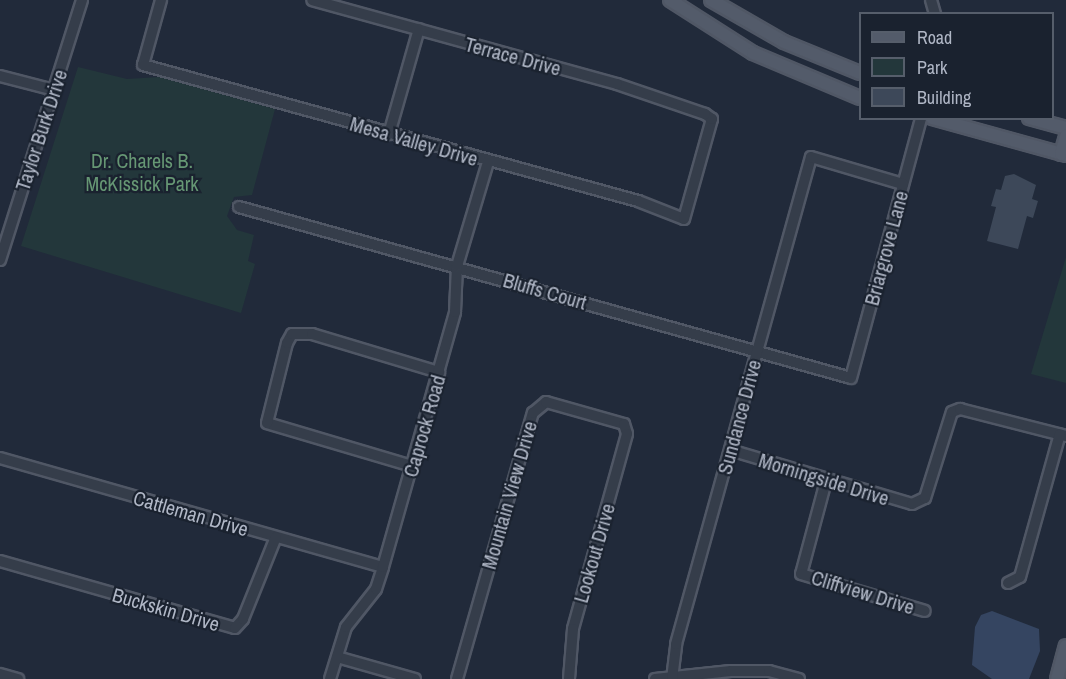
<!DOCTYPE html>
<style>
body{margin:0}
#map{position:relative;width:1066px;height:679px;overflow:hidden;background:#212a3a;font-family:"Archivo Narrow",sans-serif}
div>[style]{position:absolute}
.green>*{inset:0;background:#23373b}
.water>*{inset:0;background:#354561}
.building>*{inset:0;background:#3d4859}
.roads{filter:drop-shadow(2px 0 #505765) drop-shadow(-2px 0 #505765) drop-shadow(0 2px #505765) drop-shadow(0 -2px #505765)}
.minor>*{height:10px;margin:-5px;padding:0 5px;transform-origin:5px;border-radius:5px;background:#353d4a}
.major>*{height:12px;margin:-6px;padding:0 6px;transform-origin:6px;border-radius:6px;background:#535b6a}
span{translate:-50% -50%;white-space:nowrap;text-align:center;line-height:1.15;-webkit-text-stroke:4.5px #1a222f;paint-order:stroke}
.street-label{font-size:20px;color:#b0b7c6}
.park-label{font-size:20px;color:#669774}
.legend{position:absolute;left:859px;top:12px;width:195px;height:108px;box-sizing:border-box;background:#1a222f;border:2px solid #565e6b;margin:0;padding:8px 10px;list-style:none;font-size:18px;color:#b0b7c6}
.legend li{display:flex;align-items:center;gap:12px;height:30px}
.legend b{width:30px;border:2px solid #565e6b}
</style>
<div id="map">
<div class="green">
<i style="clip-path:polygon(78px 67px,127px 79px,159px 77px,275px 109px,252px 195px,234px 197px,227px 216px,237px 230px,254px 235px,248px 261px,255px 264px,241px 313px,21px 246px)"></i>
<i style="clip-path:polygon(1066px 257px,1066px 383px,1031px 374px)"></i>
</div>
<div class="water">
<i style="clip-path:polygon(992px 611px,1039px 629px,1040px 651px,1029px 679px,992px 679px,972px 665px,975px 627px,981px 615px)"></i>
</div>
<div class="building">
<i style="clip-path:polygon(1014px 174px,1036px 185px,1032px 199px,1038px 201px,1033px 218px,1027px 216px,1018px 249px,987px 241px,996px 207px,991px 206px,996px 189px,1001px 190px,1005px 176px)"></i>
</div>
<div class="roads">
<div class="minor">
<i style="left:161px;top:0;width:67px;rotate:105.5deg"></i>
<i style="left:143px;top:65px;width:513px;rotate:15.36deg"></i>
<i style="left:638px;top:201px;width:49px;rotate:21.4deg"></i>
<i style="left:684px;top:219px;width:104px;rotate:-74.4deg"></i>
<i style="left:712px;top:119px;width:9px;rotate:-144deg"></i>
<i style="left:705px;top:114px;width:93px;rotate:-161.2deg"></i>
<i style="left:617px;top:84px;width:316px;rotate:-164.6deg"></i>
<i style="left:931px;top:0;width:15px;rotate:74deg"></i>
<i style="left:0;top:76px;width:56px;rotate:14.5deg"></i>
<i style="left:389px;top:134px;width:109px;rotate:-74.1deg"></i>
<i style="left:239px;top:207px;width:635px;rotate:15.61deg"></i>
<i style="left:851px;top:378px;width:269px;rotate:-74.9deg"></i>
<i style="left:0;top:260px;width:273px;rotate:-72.5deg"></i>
<i style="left:730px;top:450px;width:190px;rotate:16.5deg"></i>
<i style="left:912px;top:504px;width:14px;rotate:-25deg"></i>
<i style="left:925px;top:498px;width:90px;rotate:-72.6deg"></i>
<i style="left:952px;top:412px;width:9px;rotate:-21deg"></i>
<i style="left:960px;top:409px;width:109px;rotate:14.3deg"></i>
<i style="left:0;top:458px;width:398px;rotate:15.9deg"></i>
<i style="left:412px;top:466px;width:151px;rotate:-163.5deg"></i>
<i style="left:267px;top:423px;width:82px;rotate:-76deg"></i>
<i style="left:287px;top:343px;width:10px;rotate:-61deg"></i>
<i style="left:292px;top:334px;width:20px"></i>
<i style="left:312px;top:334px;width:133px;rotate:16.7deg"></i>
<i style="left:826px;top:481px;width:96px;rotate:105deg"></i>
<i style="left:801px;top:574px;width:129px;rotate:16.6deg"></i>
<i style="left:0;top:561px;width:244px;rotate:15.9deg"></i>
<i style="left:235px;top:628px;width:12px;rotate:-48deg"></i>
<i style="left:243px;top:619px;width:88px;rotate:-68.1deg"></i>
<i style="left:1008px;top:583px;width:13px;rotate:-27deg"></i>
<i style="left:1020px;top:577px;width:148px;rotate:-74.4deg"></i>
<i style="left:337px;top:657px;width:81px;rotate:15.8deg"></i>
<i style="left:0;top:674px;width:19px;rotate:16deg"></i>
<i style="left:330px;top:679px;width:54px;rotate:-72.9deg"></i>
<i style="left:346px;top:627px;width:48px;rotate:-51.7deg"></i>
<i style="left:376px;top:589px;width:23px;rotate:-72deg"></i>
<i style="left:383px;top:567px;width:265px;rotate:-74.2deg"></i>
<i style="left:455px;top:312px;width:46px;rotate:-87.5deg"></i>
<i style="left:457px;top:266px;width:109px;rotate:-73.4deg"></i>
<i style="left:457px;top:679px;width:277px;rotate:-74.1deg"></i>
<i style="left:533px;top:413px;width:17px;rotate:-40deg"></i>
<i style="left:546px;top:402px;width:81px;rotate:15.8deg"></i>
<i style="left:624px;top:424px;width:10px;rotate:73deg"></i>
<i style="left:627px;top:434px;width:202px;rotate:105.5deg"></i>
<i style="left:573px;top:629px;width:50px;rotate:94.6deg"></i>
<i style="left:655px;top:679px;width:76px;rotate:-6deg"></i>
<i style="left:731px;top:671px;width:38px"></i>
<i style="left:769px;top:671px;width:31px;rotate:15deg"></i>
<i style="left:672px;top:679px;width:35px;rotate:-83deg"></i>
<i style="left:676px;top:644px;width:505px;rotate:-74.51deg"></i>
<i style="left:811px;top:157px;width:96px;rotate:16.4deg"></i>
</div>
<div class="major">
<i style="left:670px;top:0;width:98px;rotate:32.6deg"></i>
<i style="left:753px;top:53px;width:116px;rotate:22.8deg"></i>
<i style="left:711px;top:0;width:84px;rotate:29.9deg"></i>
<i style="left:784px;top:42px;width:82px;rotate:22.2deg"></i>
<i style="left:932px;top:118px;width:139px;rotate:15.4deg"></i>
<i style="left:1029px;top:118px;width:38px;rotate:15deg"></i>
<i style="left:1061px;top:154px;width:19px;rotate:-74deg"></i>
<i style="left:1057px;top:679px;width:34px;rotate:-75deg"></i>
</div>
</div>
<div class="street-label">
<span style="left:513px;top:56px;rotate:15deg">Terrace Drive</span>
<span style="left:41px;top:130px;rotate:-72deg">Taylor Burk Drive</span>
<span style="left:414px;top:141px;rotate:16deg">Mesa Valley Drive</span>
<span style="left:886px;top:248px;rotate:-75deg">Briargrove Lane</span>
<span style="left:545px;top:291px;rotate:16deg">Bluffs Court</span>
<span style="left:739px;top:417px;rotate:-75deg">Sundance Drive</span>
<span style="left:424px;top:426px;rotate:-74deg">Caprock Road</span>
<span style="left:824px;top:479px;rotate:17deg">Morningside Drive</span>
<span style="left:509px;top:495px;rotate:-74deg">Mountain View Drive</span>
<span style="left:191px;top:513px;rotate:16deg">Cattleman Drive</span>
<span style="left:594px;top:553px;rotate:-74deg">Lookout Drive</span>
<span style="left:863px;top:592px;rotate:17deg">Cliffview Drive</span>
<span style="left:166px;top:609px;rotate:16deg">Buckskin Drive</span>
</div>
<div class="park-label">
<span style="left:142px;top:172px">Dr. Charels B.<br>McKissick Park</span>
</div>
<ul class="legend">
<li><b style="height:8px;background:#535b6a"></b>Road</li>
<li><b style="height:16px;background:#23373b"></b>Park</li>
<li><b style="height:16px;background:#3d4859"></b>Building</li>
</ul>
</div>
